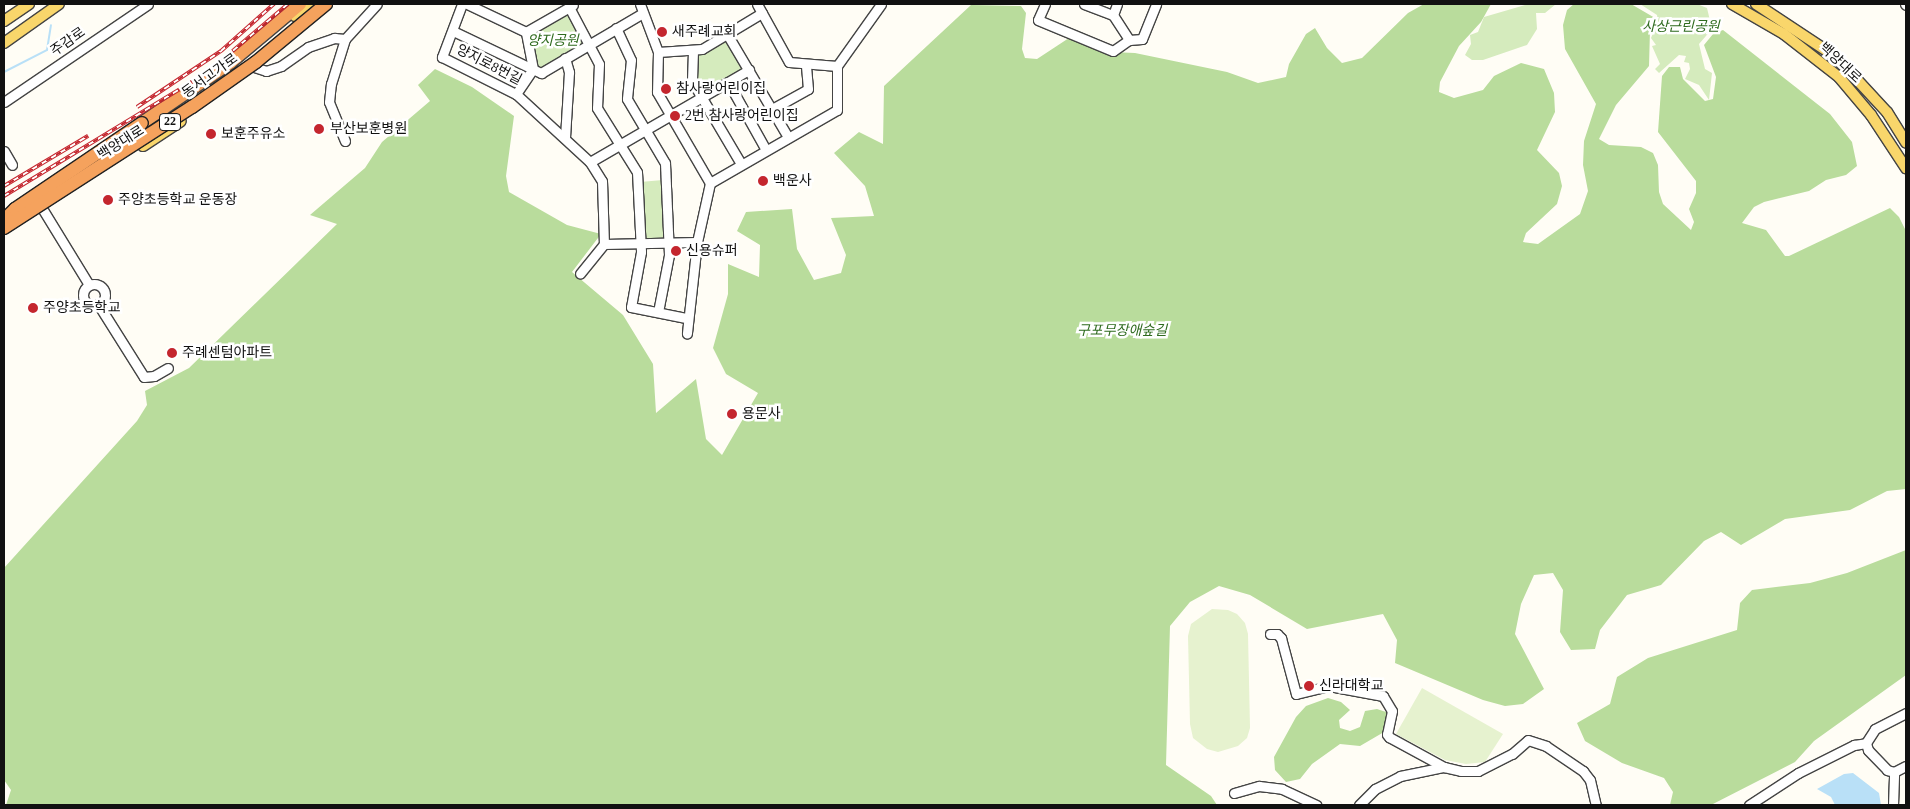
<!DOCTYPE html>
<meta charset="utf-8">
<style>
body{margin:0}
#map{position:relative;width:1910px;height:809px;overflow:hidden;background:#fffdf5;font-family:"Times New Roman","Noto Sans KR",serif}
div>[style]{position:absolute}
.green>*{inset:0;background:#d5ebbd}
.forest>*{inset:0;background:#b9dc9c}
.pitch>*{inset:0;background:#e6f2cf}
.water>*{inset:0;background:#b9e0f7}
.stream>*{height:2px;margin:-1px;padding:0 1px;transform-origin:1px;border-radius:1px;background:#b9e0f7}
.roads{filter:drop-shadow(1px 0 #444) drop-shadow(-1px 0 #444) drop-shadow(0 1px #444) drop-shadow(0 -1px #444)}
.minor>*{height:9px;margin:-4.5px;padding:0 4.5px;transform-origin:4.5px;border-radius:4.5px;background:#fff}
.minor>.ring{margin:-4.5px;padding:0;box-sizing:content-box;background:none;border:9px solid #fff;border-radius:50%}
.major>*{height:10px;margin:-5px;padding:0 5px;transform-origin:5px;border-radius:5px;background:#f9d66b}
.highway>*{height:12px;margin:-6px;padding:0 6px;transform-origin:6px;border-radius:6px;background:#f5a25d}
.rail>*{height:4px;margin-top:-2px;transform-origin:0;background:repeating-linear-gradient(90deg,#fff 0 5.5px,#c4262e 0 11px);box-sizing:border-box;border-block:1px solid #c4262e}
.bridges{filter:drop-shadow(1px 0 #222) drop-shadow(-1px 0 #222) drop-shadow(0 1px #222) drop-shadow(0 -1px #222)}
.highway-bridge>*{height:12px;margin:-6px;padding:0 6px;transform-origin:6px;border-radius:6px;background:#f5a25d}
.dots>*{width:14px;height:14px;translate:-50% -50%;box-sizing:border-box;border:2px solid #fff;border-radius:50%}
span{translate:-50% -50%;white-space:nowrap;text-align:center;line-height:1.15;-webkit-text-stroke:5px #fff;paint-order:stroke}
.shield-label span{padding:1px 4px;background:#fff;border:1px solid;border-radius:4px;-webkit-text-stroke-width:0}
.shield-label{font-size:12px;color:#111;font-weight:700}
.park-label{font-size:14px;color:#2f6b1f;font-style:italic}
.poi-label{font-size:14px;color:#111}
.left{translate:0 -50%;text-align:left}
.street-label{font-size:14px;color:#111}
.frame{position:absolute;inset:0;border:5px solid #111;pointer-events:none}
</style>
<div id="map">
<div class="green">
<i style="clip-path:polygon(1529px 4px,1556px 4px,1545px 13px,1536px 13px,1537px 29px,1527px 45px,1483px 60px,1472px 60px,1465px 55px,1471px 44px,1470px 35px,1478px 32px,1484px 17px)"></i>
<i style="clip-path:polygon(1640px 4px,1697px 4px,1707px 8px,1712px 29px,1699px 44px,1705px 69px,1712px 73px,1709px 100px,1699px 85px,1685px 79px,1690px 69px,1689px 63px,1684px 62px,1686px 56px,1679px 55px,1659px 73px,1655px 69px,1660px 64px,1652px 46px,1656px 45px,1651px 38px,1658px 22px,1657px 15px)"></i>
<i style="clip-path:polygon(567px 12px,584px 43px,542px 68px,536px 67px,530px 34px)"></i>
<i style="clip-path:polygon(727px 39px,744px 69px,704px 94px,695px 81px,696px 54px)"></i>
<i style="clip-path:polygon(663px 180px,665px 238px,641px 241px,640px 182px)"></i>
</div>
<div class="forest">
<i style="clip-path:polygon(1424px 4px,1491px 4px,1481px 22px,1459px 46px,1440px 82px,1439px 92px,1454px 98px,1483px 90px,1494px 76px,1521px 63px,1544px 69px,1554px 93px,1555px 112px,1537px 150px,1559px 173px,1562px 186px,1557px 204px,1526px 233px,1523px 242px,1538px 244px,1580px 214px,1588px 191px,1583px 165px,1584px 141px,1596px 104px,1565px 49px,1563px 25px,1567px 10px,1574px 4px,1631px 4px,1655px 18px,1650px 30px,1649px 66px,1616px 105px,1599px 139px,1609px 145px,1641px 147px,1653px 153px,1658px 165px,1659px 192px,1663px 204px,1691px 230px,1694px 222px,1689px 209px,1696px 193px,1696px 181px,1658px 132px,1662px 76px,1669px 67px,1680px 67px,1683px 79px,1705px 101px,1713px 99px,1716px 77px,1704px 45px,1713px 34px,1723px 30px,1830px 114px,1852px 142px,1857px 166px,1846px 175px,1826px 180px,1809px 191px,1764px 202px,1754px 207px,1742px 223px,1766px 230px,1785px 256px,1789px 256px,1890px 208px,1899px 217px,1906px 231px,1906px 489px,1887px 491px,1850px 510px,1785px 519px,1741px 545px,1721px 532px,1704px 541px,1661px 585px,1627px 595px,1600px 630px,1595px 649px,1571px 650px,1560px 632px,1563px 590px,1553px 573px,1534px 575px,1521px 604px,1515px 634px,1544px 689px,1523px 704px,1505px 706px,1483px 700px,1395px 663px,1397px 640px,1383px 614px,1307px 629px,1250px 595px,1219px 586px,1190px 602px,1170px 626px,1166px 765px,1211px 796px,1217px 805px,6px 805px,11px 790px,4px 780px,4px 568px,137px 421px,147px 405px,145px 391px,189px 368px,337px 224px,310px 215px,365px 168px,382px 142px,430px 101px,418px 85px,435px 69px,472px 87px,514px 116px,506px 176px,509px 192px,567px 225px,601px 234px,572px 272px,623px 315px,653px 364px,656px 413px,696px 379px,706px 439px,722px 455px,758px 393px,726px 374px,713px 348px,728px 294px,728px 264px,759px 277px,760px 245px,737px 231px,746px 212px,792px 209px,797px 249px,814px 280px,841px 273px,846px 255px,831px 218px,874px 216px,865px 186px,834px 153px,859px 132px,883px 144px,884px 86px,971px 5px,1021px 6px,1026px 13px,1022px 49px,1025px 58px,1037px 59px,1072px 36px,1112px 52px,1135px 53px,1227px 72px,1258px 83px,1286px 77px,1289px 64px,1306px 34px,1315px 28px,1327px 48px,1342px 63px,1362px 58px,1408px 13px)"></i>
<i style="clip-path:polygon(1906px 550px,1906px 675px,1814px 741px,1795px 762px,1711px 805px,1670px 805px,1673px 792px,1664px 778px,1622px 763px,1585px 741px,1577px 723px,1610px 704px,1617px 677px,1648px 658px,1737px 630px,1740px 603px,1752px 590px,1810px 583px,1847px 573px)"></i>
<i style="clip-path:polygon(1328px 698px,1341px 702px,1350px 710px,1339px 720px,1340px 728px,1350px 731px,1360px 727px,1365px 711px,1377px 709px,1386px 712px,1388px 722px,1384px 732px,1360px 746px,1340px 744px,1312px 764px,1300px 779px,1286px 782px,1275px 770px,1274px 757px,1296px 717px,1306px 706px)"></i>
</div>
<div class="pitch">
<i style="clip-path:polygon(1212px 609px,1228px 610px,1237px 614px,1245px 623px,1248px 634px,1250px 728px,1247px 738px,1238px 746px,1218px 752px,1207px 749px,1193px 738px,1190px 724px,1188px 636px,1191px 624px)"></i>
<i style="clip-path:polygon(1422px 688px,1503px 734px,1485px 762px,1466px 764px,1445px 760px,1396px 734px)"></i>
</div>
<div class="water">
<i style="clip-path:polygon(1853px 773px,1879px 793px,1881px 805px,1835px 805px,1831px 797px,1817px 789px,1844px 774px)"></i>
</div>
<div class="stream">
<i style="left:4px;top:72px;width:48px;rotate:-27.1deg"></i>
<i style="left:47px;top:50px;width:25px;rotate:-81deg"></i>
</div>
<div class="roads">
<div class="minor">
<i style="left:462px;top:4px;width:57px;rotate:110.7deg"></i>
<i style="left:442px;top:57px;width:83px;rotate:26.6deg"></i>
<i style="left:516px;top:94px;width:100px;rotate:42.6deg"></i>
<i style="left:590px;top:162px;width:22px;rotate:58deg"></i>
<i style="left:602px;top:181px;width:63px;rotate:88.2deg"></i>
<i style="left:604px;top:244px;width:38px;rotate:129deg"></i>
<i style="left:467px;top:4px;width:65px;rotate:25.4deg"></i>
<i style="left:526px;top:32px;width:54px;rotate:-29.9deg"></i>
<i style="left:640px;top:4px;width:51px;rotate:69.4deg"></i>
<i style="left:658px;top:52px;width:40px;rotate:91.4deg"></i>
<i style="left:657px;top:92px;width:105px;rotate:59.8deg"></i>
<i style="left:710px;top:183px;width:60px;rotate:102.4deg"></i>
<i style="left:697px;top:242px;width:92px;rotate:96.3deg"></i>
<i style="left:1045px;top:4px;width:17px;rotate:114deg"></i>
<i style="left:1038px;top:20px;width:81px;rotate:22.5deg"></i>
<i style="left:1113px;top:51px;width:19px;rotate:-35deg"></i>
<i style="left:1129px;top:40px;width:13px;rotate:-4deg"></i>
<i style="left:1142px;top:39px;width:38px;rotate:-68deg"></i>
<i style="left:1084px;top:4px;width:31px;rotate:21deg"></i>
<i style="left:1905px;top:4px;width:1px;rotate:45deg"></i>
<i style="left:569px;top:7px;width:64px;rotate:62.2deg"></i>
<i style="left:599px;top:64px;width:44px;rotate:92.6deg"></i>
<i style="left:597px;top:108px;width:75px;rotate:58deg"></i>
<i style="left:637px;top:172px;width:80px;rotate:87.1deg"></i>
<i style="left:641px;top:252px;width:56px;rotate:100.3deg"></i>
<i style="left:631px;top:307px;width:56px;rotate:11.3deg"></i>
<i style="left:1113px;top:15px;width:30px;rotate:57deg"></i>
<i style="left:1113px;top:15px;width:12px;rotate:-70deg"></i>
<i style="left:616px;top:28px;width:35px;rotate:65deg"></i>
<i style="left:631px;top:60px;width:39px;rotate:96deg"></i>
<i style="left:627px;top:99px;width:74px;rotate:59.3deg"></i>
<i style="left:665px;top:163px;width:92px;rotate:87.5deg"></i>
<i style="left:669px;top:255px;width:58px;rotate:100.9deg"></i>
<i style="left:453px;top:31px;width:98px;rotate:25.5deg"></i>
<i style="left:541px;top:73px;width:118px;rotate:-30.5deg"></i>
<i style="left:727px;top:34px;width:120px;rotate:59.4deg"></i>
<i style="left:693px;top:51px;width:30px;rotate:92deg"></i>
<i style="left:692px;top:81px;width:96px;rotate:59.4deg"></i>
<i style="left:658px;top:52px;width:44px;rotate:-3.9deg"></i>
<i style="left:702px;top:49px;width:70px;rotate:-31deg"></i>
<i style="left:565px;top:58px;width:15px;rotate:74deg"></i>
<i style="left:569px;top:72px;width:66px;rotate:93.5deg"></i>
<i style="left:837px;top:66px;width:76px;rotate:-54.6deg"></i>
<i style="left:254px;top:67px;width:13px;rotate:18deg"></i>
<i style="left:266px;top:71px;width:16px;rotate:-18deg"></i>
<i style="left:281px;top:66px;width:33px;rotate:-35deg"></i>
<i style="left:308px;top:47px;width:28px;rotate:-19deg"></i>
<i style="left:334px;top:38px;width:11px;rotate:5deg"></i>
<i style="left:728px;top:82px;width:78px;rotate:60.8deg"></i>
<i style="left:516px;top:94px;width:30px;rotate:-56deg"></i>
<i style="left:533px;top:69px;width:38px;rotate:-101deg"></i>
<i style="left:4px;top:102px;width:174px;rotate:-34.2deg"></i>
<i style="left:772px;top:109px;width:41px;rotate:-29.1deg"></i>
<i style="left:808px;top:89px;width:24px;rotate:-95deg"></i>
<i style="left:345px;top:141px;width:42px;rotate:-112.3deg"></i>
<i style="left:329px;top:102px;width:18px;rotate:-84deg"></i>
<i style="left:331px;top:84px;width:47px;rotate:-72.7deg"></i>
<i style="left:345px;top:39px;width:47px;rotate:-47.6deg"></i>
<i style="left:4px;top:151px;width:16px;rotate:60deg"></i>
<i style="left:590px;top:162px;width:184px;rotate:-30.1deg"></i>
<i style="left:710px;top:183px;width:146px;rotate:-29.9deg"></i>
<i style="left:837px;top:110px;width:44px;rotate:-90deg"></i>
<i style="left:837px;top:66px;width:48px;rotate:-175.2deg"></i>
<i style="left:789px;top:62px;width:66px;rotate:-118.9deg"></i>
<i style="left:37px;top:200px;width:100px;rotate:58.5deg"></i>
<i style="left:604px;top:244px;width:93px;rotate:-1.2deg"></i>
<i class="ring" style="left:83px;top:284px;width:13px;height:13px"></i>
<i style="left:98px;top:304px;width:86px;rotate:57.8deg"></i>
<i style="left:144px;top:377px;width:10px;rotate:-6deg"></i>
<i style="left:154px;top:376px;width:16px;rotate:-30deg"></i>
<i style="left:1270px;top:634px;width:7px"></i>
<i style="left:1277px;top:634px;width:6px;rotate:45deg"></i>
<i style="left:1281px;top:638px;width:58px;rotate:75deg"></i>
<i style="left:1296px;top:694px;width:34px;rotate:-14deg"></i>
<i style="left:1329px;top:686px;width:55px;rotate:10.5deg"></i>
<i style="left:1383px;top:696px;width:17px;rotate:59deg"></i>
<i style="left:1392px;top:711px;width:24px;rotate:102deg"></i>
<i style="left:1387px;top:734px;width:4px;rotate:56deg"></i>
<i style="left:1389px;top:737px;width:63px;rotate:28.6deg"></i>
<i style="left:1906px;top:713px;width:35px;rotate:153deg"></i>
<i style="left:1875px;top:729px;width:17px;rotate:123deg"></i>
<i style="left:1866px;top:743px;width:7px;rotate:74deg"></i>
<i style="left:1868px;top:750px;width:28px;rotate:46deg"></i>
<i style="left:1887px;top:770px;width:7px;rotate:16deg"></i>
<i style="left:1894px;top:772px;width:13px;rotate:-27deg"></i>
<i style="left:1234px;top:793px;width:26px;rotate:-16deg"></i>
<i style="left:1259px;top:786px;width:23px;rotate:7deg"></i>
<i style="left:1282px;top:789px;width:38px;rotate:25deg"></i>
<i style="left:1359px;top:805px;width:23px;rotate:-45deg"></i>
<i style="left:1375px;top:789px;width:28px;rotate:-27deg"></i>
<i style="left:1400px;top:776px;width:45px;rotate:-11.6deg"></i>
<i style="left:1444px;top:767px;width:17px;rotate:13deg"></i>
<i style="left:1461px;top:771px;width:17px"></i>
<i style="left:1478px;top:771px;width:38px;rotate:-27deg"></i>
<i style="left:1512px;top:754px;width:21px;rotate:-41deg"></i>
<i style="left:1528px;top:740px;width:19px;rotate:18deg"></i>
<i style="left:1546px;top:746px;width:45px;rotate:34deg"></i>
<i style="left:1583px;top:771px;width:11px;rotate:52deg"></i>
<i style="left:1590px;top:780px;width:26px;rotate:77deg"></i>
<i style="left:1749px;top:805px;width:59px;rotate:-33.1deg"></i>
<i style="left:1798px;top:773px;width:63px;rotate:-26.6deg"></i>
<i style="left:1854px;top:745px;width:12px;rotate:-9deg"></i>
<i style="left:1893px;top:805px;width:33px;rotate:-88deg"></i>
</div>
<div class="major">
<i style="left:1732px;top:4px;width:60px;rotate:30deg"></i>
<i style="left:1784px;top:34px;width:70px;rotate:38deg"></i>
<i style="left:1839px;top:77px;width:50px;rotate:49.9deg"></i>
<i style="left:1871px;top:115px;width:64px;rotate:56.6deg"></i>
<i style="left:1756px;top:4px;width:96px;rotate:33.5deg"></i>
<i style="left:1836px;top:57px;width:75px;rotate:47.2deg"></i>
<i style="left:1887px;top:112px;width:36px;rotate:58deg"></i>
<i style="left:295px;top:16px;width:19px;rotate:-39deg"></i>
<i style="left:4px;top:21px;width:30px;rotate:-34deg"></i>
<i style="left:4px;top:43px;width:67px;rotate:-35.3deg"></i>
<i style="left:143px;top:146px;width:45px;rotate:-33.3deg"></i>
</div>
<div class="highway">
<i style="left:142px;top:123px;width:108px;rotate:-34.4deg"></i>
<i style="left:231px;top:62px;width:90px;rotate:-40deg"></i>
</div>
</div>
<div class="rail">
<i style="left:137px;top:107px;width:101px;rotate:-33.7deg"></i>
<i style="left:221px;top:51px;width:71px;rotate:-41.6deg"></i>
<i style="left:4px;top:186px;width:98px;rotate:-30.8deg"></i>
<i style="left:4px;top:196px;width:239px;rotate:-31.3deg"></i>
<i style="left:208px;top:72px;width:105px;rotate:-40.4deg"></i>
</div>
<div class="bridges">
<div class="highway-bridge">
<i style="left:4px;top:220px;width:16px;rotate:-45deg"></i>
<i style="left:15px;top:209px;width:153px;rotate:-34.1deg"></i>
<i style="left:4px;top:228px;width:224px;rotate:-32.8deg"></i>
<i style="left:192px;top:107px;width:78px;rotate:-35.1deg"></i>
<i style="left:256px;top:62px;width:91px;rotate:-39.6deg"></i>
</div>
</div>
<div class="dots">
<i style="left:662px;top:32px;background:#c4262e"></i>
<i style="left:666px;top:89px;background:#c4262e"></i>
<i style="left:675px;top:116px;background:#c4262e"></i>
<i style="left:319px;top:129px;background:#c4262e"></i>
<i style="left:211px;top:134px;background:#c4262e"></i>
<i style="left:763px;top:181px;background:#c4262e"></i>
<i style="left:108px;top:200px;background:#c4262e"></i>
<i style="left:676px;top:251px;background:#c4262e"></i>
<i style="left:33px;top:308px;background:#c4262e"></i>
<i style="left:172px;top:353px;background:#c4262e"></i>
<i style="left:732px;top:414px;background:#c4262e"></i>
<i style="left:1309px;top:686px;background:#c4262e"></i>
</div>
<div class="shield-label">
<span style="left:170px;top:122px">22</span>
</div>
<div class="park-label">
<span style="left:1681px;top:27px">사상근린공원</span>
<span style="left:553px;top:41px">양지공원</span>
<span style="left:1122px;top:331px">구포무장애숲길</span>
</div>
<div class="poi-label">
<span class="left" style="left:672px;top:32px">새주례교회</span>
<span class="left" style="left:676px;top:89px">참사랑어린이집</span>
<span class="left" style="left:685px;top:116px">2번 참사랑어린이집</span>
<span class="left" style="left:330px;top:129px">부산보훈병원</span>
<span class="left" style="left:221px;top:134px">보훈주유소</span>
<span class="left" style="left:773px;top:181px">백운사</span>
<span class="left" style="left:118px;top:200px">주양초등학교 운동장</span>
<span class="left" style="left:686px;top:251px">신용슈퍼</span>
<span class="left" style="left:43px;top:308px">주양초등학교</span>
<span class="left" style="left:182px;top:353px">주례센텀아파트</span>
<span class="left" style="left:742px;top:414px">용문사</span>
<span class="left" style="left:1319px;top:686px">신라대학교</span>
</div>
<div class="street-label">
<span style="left:68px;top:42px;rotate:-35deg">주감로</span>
<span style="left:1840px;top:63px;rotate:43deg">백양대로</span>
<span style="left:489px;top:65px;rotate:27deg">양지로8번길</span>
<span style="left:210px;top:76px;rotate:-36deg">동서고가로</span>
<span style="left:121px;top:143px;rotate:-32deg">백양대로</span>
</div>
<div class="frame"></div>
</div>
